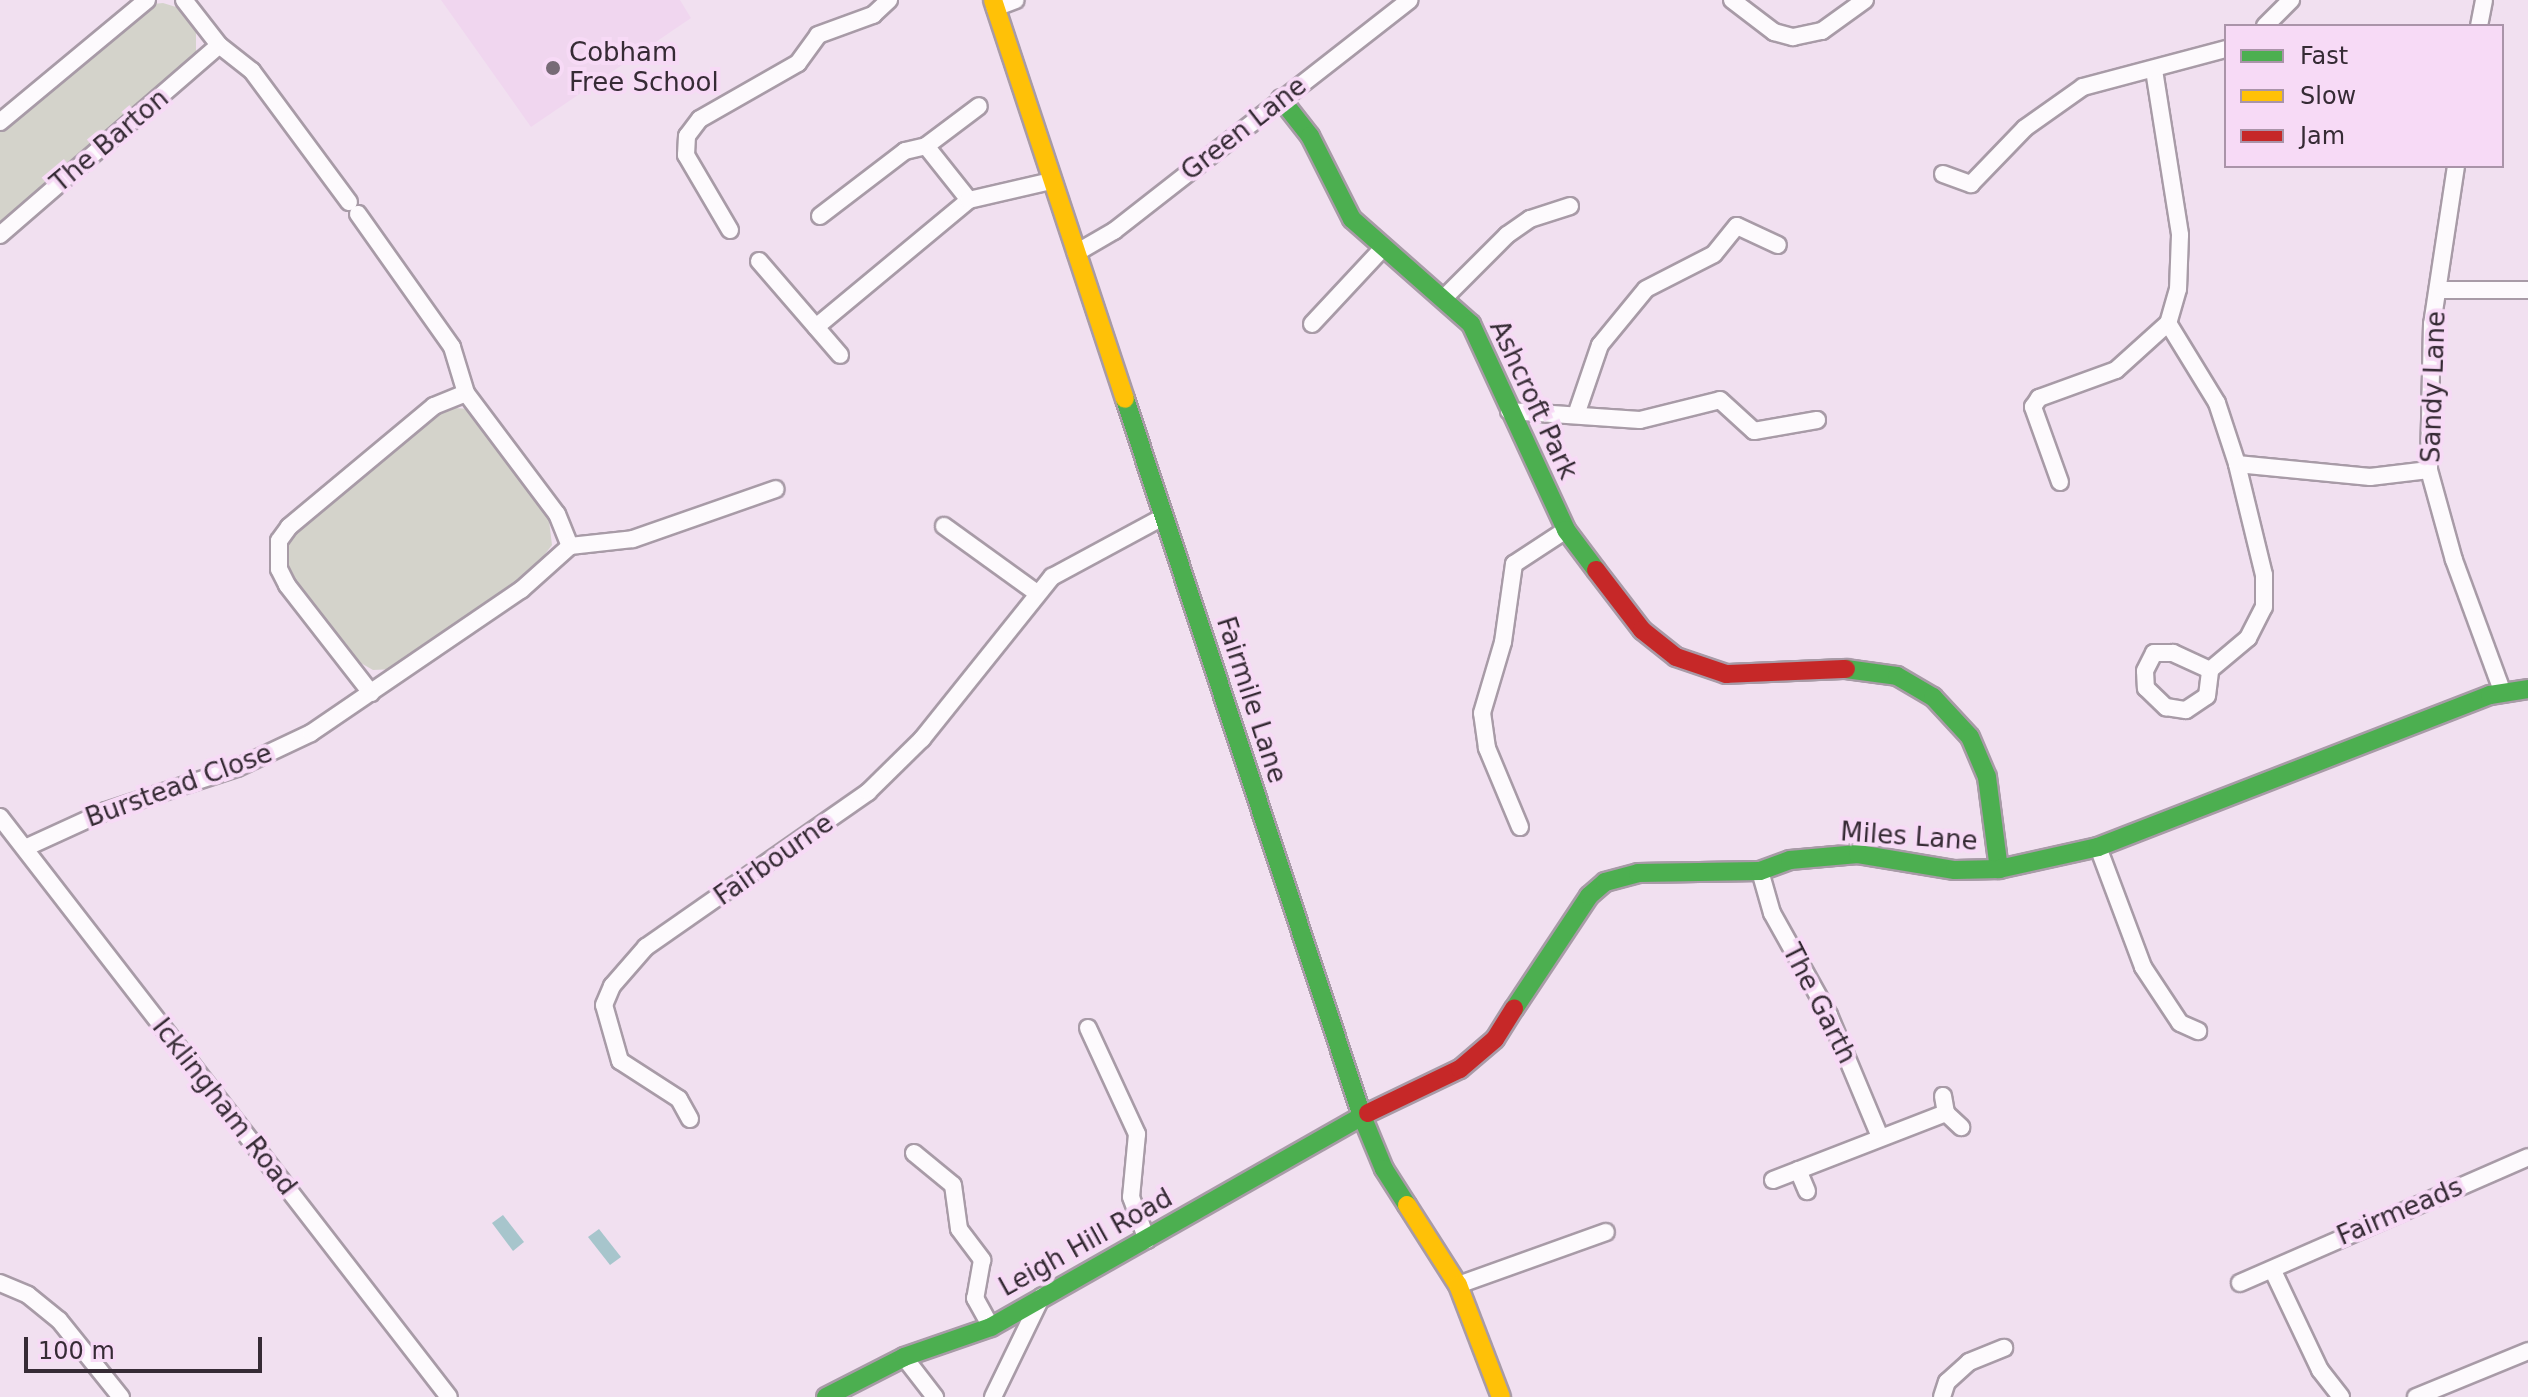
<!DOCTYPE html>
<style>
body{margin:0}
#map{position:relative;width:2528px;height:1397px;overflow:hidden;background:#f1e0f0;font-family:"DejaVu Sans",sans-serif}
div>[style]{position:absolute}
.built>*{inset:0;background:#f0d6ef}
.green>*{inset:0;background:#d4d3cb}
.water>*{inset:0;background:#a7c5cc}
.roads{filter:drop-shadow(2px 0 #a89ba7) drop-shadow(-2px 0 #a89ba7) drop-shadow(0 2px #a89ba7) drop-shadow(0 -2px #a89ba7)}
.street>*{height:16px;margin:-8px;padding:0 8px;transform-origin:8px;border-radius:8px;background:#fdfafd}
.fast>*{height:18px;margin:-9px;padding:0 9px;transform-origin:9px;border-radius:9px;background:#4caf50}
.slow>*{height:18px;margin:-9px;padding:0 9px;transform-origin:9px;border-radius:9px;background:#ffc107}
.jam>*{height:18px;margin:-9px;padding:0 9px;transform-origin:9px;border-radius:9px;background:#c62828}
.dots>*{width:22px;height:22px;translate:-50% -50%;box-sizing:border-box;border:4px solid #f7daf6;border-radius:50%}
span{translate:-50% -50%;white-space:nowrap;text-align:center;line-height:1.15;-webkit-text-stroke:8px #f7daf6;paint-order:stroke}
.poi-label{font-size:26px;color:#362b35}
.left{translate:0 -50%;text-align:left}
.street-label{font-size:26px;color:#362b35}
.legend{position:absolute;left:2224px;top:24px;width:280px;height:144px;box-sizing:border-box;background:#f7daf6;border:2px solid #aa94a9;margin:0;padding:10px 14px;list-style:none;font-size:24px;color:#362b35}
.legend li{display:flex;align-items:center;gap:16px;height:40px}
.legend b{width:40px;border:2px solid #aa94a9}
.scale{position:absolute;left:24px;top:1337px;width:238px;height:36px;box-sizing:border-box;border:4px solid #362b35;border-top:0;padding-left:10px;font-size:24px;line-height:28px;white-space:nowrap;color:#362b35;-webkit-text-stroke:6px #f7daf6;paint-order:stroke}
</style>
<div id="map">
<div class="built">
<i style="clip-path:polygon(441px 0,680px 0,691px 18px,531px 127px)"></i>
</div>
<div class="green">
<i style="clip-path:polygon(163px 3px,176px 7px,196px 29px,196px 53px,189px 65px,0 228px,0 129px,153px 4px)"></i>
<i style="clip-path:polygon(455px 408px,469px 409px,548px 512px,552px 545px,525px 580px,394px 669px,373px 670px,352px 658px,291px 581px,284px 556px,287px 544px,295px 531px,441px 410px)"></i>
</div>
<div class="water">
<i style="clip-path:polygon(503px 1215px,524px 1242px,513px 1251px,492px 1223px)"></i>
<i style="clip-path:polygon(599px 1229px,621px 1257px,610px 1265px,588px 1237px)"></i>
</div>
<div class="roads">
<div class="street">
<i style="left:1732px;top:0;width:53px;rotate:37.3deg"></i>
<i style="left:1774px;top:32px;width:20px;rotate:15deg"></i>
<i style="left:1793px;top:37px;width:30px;rotate:-12deg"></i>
<i style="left:1822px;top:31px;width:53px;rotate:-35.8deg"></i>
<i style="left:995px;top:8px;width:22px;rotate:-21deg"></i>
<i style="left:2265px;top:26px;width:37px;rotate:-45deg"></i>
<i style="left:2479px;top:26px;width:26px;rotate:-79deg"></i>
<i style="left:219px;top:45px;width:42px;rotate:38.2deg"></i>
<i style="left:252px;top:71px;width:163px;rotate:53.5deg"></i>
<i style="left:2154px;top:70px;width:167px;rotate:81deg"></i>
<i style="left:2180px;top:235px;width:54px;rotate:92.1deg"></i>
<i style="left:2178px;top:289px;width:35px;rotate:106deg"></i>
<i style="left:2168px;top:323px;width:94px;rotate:58.5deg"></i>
<i style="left:2217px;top:403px;width:64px;rotate:71.8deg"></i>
<i style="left:2237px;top:464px;width:134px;rotate:5.6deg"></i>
<i style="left:2370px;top:477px;width:59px;rotate:-6.8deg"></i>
<i style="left:0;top:122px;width:191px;rotate:-39.7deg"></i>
<i style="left:2456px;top:166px;width:160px;rotate:98.6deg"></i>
<i style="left:2432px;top:324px;width:146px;rotate:91.2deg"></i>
<i style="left:2429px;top:470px;width:93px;rotate:74.5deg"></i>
<i style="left:2454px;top:560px;width:142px;rotate:69.8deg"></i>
<i style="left:1943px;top:174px;width:30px;rotate:20deg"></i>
<i style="left:1971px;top:184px;width:78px;rotate:-46deg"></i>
<i style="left:2025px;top:128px;width:71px;rotate:-35.3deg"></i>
<i style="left:2083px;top:87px;width:148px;rotate:-14.9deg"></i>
<i style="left:969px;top:200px;width:69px;rotate:-128.5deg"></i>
<i style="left:926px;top:146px;width:66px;rotate:-37deg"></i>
<i style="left:358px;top:214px;width:163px;rotate:54.7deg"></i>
<i style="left:452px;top:347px;width:48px;rotate:73.1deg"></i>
<i style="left:466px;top:393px;width:35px;rotate:158deg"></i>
<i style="left:434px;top:406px;width:189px;rotate:140.2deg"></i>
<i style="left:289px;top:527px;width:17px;rotate:126deg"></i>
<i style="left:279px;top:541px;width:28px;rotate:90deg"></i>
<i style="left:279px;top:569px;width:18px;rotate:63deg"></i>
<i style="left:287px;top:585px;width:137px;rotate:52.1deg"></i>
<i style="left:820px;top:216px;width:107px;rotate:-37.4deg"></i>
<i style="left:905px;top:151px;width:22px;rotate:-13deg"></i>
<i style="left:730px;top:230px;width:87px;rotate:-120.4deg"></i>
<i style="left:686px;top:155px;width:19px;rotate:-87deg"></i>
<i style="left:687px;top:136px;width:21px;rotate:-53deg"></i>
<i style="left:700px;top:119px;width:113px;rotate:-29.7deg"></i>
<i style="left:798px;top:63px;width:34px;rotate:-54deg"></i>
<i style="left:818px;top:35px;width:59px;rotate:-20deg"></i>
<i style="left:873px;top:15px;width:22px;rotate:-43deg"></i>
<i style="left:0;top:235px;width:290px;rotate:-40.9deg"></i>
<i style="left:219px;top:45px;width:57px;rotate:-127.9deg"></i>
<i style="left:1076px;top:253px;width:44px;rotate:-30.1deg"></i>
<i style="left:1114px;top:231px;width:375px;rotate:-38deg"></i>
<i style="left:759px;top:261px;width:124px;rotate:49.2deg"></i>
<i style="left:2438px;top:290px;width:90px"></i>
<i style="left:1444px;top:298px;width:89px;rotate:-45deg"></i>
<i style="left:1507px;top:235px;width:28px;rotate:-35deg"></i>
<i style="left:1530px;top:219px;width:42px;rotate:-18deg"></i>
<i style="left:1312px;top:324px;width:103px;rotate:-47deg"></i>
<i style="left:816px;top:327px;width:199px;rotate:-39.7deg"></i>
<i style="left:969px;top:200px;width:84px;rotate:-13deg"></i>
<i style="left:466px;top:393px;width:151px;rotate:53.1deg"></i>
<i style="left:557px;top:514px;width:35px;rotate:68deg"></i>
<i style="left:1509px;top:411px;width:131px;rotate:3.9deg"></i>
<i style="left:1640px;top:420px;width:82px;rotate:-14deg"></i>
<i style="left:1720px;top:400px;width:46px;rotate:42.4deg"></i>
<i style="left:1754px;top:431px;width:64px;rotate:-9.9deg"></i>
<i style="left:1577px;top:412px;width:71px;rotate:-71.1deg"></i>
<i style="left:1600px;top:345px;width:72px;rotate:-50.6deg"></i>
<i style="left:1646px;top:289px;width:76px;rotate:-27.2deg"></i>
<i style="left:1714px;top:254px;width:36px;rotate:-51deg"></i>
<i style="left:1737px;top:226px;width:45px;rotate:24.9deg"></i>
<i style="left:2060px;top:482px;width:80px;rotate:-109.8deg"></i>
<i style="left:2033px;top:407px;width:11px;rotate:-56deg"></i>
<i style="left:2039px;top:398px;width:82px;rotate:-20deg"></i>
<i style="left:2116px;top:370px;width:70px;rotate:-42.1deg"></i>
<i style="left:944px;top:526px;width:115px;rotate:35.8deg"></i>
<i style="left:2210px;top:670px;width:41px;rotate:-155.3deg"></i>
<i style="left:2173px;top:653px;width:19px;rotate:180deg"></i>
<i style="left:2154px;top:653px;width:20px;rotate:117deg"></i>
<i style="left:2145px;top:671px;width:17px;rotate:87deg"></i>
<i style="left:2146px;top:688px;width:28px;rotate:44deg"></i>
<i style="left:2166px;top:707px;width:20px;rotate:9deg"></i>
<i style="left:2186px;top:710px;width:25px;rotate:-34deg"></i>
<i style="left:2207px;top:696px;width:26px;rotate:-83deg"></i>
<i style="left:2210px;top:670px;width:50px;rotate:-40.1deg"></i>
<i style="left:2248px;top:638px;width:35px;rotate:-63deg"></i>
<i style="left:2264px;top:607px;width:32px;rotate:-90deg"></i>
<i style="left:2264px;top:575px;width:114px;rotate:-103.7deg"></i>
<i style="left:0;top:817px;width:733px;rotate:52.26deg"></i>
<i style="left:1520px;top:827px;width:86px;rotate:-112.7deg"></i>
<i style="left:1487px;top:748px;width:35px;rotate:-98deg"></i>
<i style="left:1482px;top:713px;width:74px;rotate:-73.5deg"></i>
<i style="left:1503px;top:642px;width:79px;rotate:-82deg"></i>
<i style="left:1514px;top:564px;width:62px;rotate:-33.2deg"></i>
<i style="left:2098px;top:847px;width:128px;rotate:69.4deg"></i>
<i style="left:2143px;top:967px;width:67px;rotate:56.5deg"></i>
<i style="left:2180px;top:1023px;width:20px;rotate:24deg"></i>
<i style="left:25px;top:848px;width:89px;rotate:-24.6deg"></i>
<i style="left:106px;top:811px;width:138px;rotate:-18.2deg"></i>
<i style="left:237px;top:768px;width:82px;rotate:-25.3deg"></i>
<i style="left:311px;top:733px;width:254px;rotate:-34.3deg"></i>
<i style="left:521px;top:590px;width:66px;rotate:-41.9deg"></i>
<i style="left:570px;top:546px;width:63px;rotate:-6.3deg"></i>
<i style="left:633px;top:539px;width:151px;rotate:-19.3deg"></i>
<i style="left:1760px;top:871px;width:44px;rotate:74.1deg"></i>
<i style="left:1772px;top:913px;width:117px;rotate:60.8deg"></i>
<i style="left:1829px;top:1015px;width:132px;rotate:67.3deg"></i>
<i style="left:1088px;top:1028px;width:117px;rotate:65.2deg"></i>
<i style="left:1137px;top:1134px;width:63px;rotate:95.4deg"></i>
<i style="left:1131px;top:1197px;width:46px;rotate:69.6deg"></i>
<i style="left:1943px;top:1096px;width:17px;rotate:80deg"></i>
<i style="left:1946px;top:1113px;width:21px;rotate:43deg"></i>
<i style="left:690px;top:1119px;width:23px;rotate:-119deg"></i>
<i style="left:679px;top:1099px;width:70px;rotate:-147.2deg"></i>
<i style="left:620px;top:1061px;width:58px;rotate:-105.9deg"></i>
<i style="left:604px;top:1005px;width:21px;rotate:-67deg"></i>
<i style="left:612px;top:986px;width:52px;rotate:-48.9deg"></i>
<i style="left:646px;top:947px;width:271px;rotate:-34.9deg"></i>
<i style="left:868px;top:792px;width:76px;rotate:-44.5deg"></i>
<i style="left:922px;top:739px;width:208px;rotate:-51.3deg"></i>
<i style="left:1052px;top:577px;width:126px;rotate:-28.4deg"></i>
<i style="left:914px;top:1153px;width:50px;rotate:39.4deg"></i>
<i style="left:953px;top:1185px;width:44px;rotate:82.2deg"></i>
<i style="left:959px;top:1229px;width:39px;rotate:53deg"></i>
<i style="left:982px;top:1260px;width:39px;rotate:100deg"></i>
<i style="left:975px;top:1298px;width:33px;rotate:61deg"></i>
<i style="left:1798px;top:1170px;width:23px;rotate:67deg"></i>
<i style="left:1773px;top:1180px;width:186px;rotate:-21.2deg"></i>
<i style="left:2273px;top:1271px;width:110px;rotate:64.6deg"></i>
<i style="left:2320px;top:1370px;width:34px;rotate:52deg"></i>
<i style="left:0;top:1283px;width:30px;rotate:23deg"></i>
<i style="left:28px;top:1295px;width:40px;rotate:39deg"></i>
<i style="left:59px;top:1320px;width:99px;rotate:51.2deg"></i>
<i style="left:2240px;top:1283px;width:314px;rotate:-23.6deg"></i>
<i style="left:1458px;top:1285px;width:157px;rotate:-19.7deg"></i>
<i style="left:904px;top:1357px;width:51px;rotate:52.2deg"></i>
<i style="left:993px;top:1397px;width:112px;rotate:-64.1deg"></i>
<i style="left:1942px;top:1397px;width:16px;rotate:-72deg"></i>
<i style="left:1947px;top:1382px;width:30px;rotate:-42deg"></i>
<i style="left:1969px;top:1362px;width:38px;rotate:-22deg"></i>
<i style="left:2416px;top:1397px;width:121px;rotate:-22.3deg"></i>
</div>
<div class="fast">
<i style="left:1281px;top:99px;width:47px;rotate:51.9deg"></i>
<i style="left:1310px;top:136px;width:93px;rotate:63.2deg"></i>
<i style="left:1352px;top:219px;width:159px;rotate:41.4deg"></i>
<i style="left:1471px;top:324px;width:227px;rotate:65.2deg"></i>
<i style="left:1566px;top:530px;width:50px;rotate:53.1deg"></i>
<i style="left:1125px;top:399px;width:755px;rotate:71.71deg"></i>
<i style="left:1362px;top:1116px;width:57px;rotate:67.5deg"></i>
<i style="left:1384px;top:1169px;width:43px;rotate:57.4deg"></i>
<i style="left:1846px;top:669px;width:51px;rotate:7.8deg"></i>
<i style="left:1897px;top:676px;width:42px;rotate:30.3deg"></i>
<i style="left:1933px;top:697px;width:54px;rotate:47.2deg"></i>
<i style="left:1970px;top:737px;width:43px;rotate:67deg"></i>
<i style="left:1987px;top:777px;width:93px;rotate:82.6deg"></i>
<i style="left:1514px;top:1009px;width:136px;rotate:-56.4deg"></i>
<i style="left:1589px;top:896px;width:21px;rotate:-41deg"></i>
<i style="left:1605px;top:882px;width:34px;rotate:-15deg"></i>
<i style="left:1638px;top:873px;width:122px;rotate:-0.9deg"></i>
<i style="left:1760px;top:871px;width:32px;rotate:-20deg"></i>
<i style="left:1790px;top:860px;width:68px;rotate:-5deg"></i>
<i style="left:1858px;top:854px;width:98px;rotate:9.4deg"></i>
<i style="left:1955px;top:870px;width:44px;rotate:-1.3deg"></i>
<i style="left:1999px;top:869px;width:101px;rotate:-12.5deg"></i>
<i style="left:2098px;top:847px;width:420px;rotate:-21.2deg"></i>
<i style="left:2490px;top:695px;width:38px;rotate:-9deg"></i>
<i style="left:826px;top:1397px;width:88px;rotate:-27.1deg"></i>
<i style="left:904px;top:1357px;width:92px;rotate:-19deg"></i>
<i style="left:991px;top:1327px;width:434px;rotate:-29.6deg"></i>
</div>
<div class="slow">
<i style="left:993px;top:0;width:420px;rotate:71.7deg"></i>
<i style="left:1407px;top:1205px;width:95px;rotate:57.5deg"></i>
<i style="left:1458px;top:1285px;width:120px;rotate:69deg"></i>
</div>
<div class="jam">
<i style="left:1596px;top:570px;width:76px;rotate:52.5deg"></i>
<i style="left:1642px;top:630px;width:43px;rotate:38.5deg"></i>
<i style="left:1676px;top:657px;width:53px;rotate:18.8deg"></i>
<i style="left:1726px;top:674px;width:120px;rotate:-2.4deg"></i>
<i style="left:1368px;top:1113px;width:102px;rotate:-25.6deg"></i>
<i style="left:1460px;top:1069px;width:46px;rotate:-40.6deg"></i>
<i style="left:1495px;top:1039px;width:36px;rotate:-58deg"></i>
</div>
</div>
<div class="dots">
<i style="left:553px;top:68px;background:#776a76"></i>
</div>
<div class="poi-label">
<span class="left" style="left:569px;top:68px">Cobham<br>Free School</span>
</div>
<div class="street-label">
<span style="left:1244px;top:129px;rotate:-38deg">Green Lane</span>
<span style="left:110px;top:141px;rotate:-40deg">The Barton</span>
<span style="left:2434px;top:387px;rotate:-88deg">Sandy Lane</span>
<span style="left:1533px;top:400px;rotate:65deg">Ashcroft Park</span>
<span style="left:1251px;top:700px;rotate:72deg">Fairmile Lane</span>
<span style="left:179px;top:786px;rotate:-20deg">Burstead Close</span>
<span style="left:1909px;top:837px;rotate:4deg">Miles Lane</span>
<span style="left:774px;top:860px;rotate:-35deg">Fairbourne</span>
<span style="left:1819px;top:1004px;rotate:63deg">The Garth</span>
<span style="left:224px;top:1107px;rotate:52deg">Icklingham Road</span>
<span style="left:2400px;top:1212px;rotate:-23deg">Fairmeads</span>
<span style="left:1086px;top:1243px;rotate:-29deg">Leigh Hill Road</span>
</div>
<ul class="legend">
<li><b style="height:10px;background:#4caf50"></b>Fast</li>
<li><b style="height:10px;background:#ffc107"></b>Slow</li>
<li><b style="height:10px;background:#c62828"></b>Jam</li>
</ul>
<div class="scale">100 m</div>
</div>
